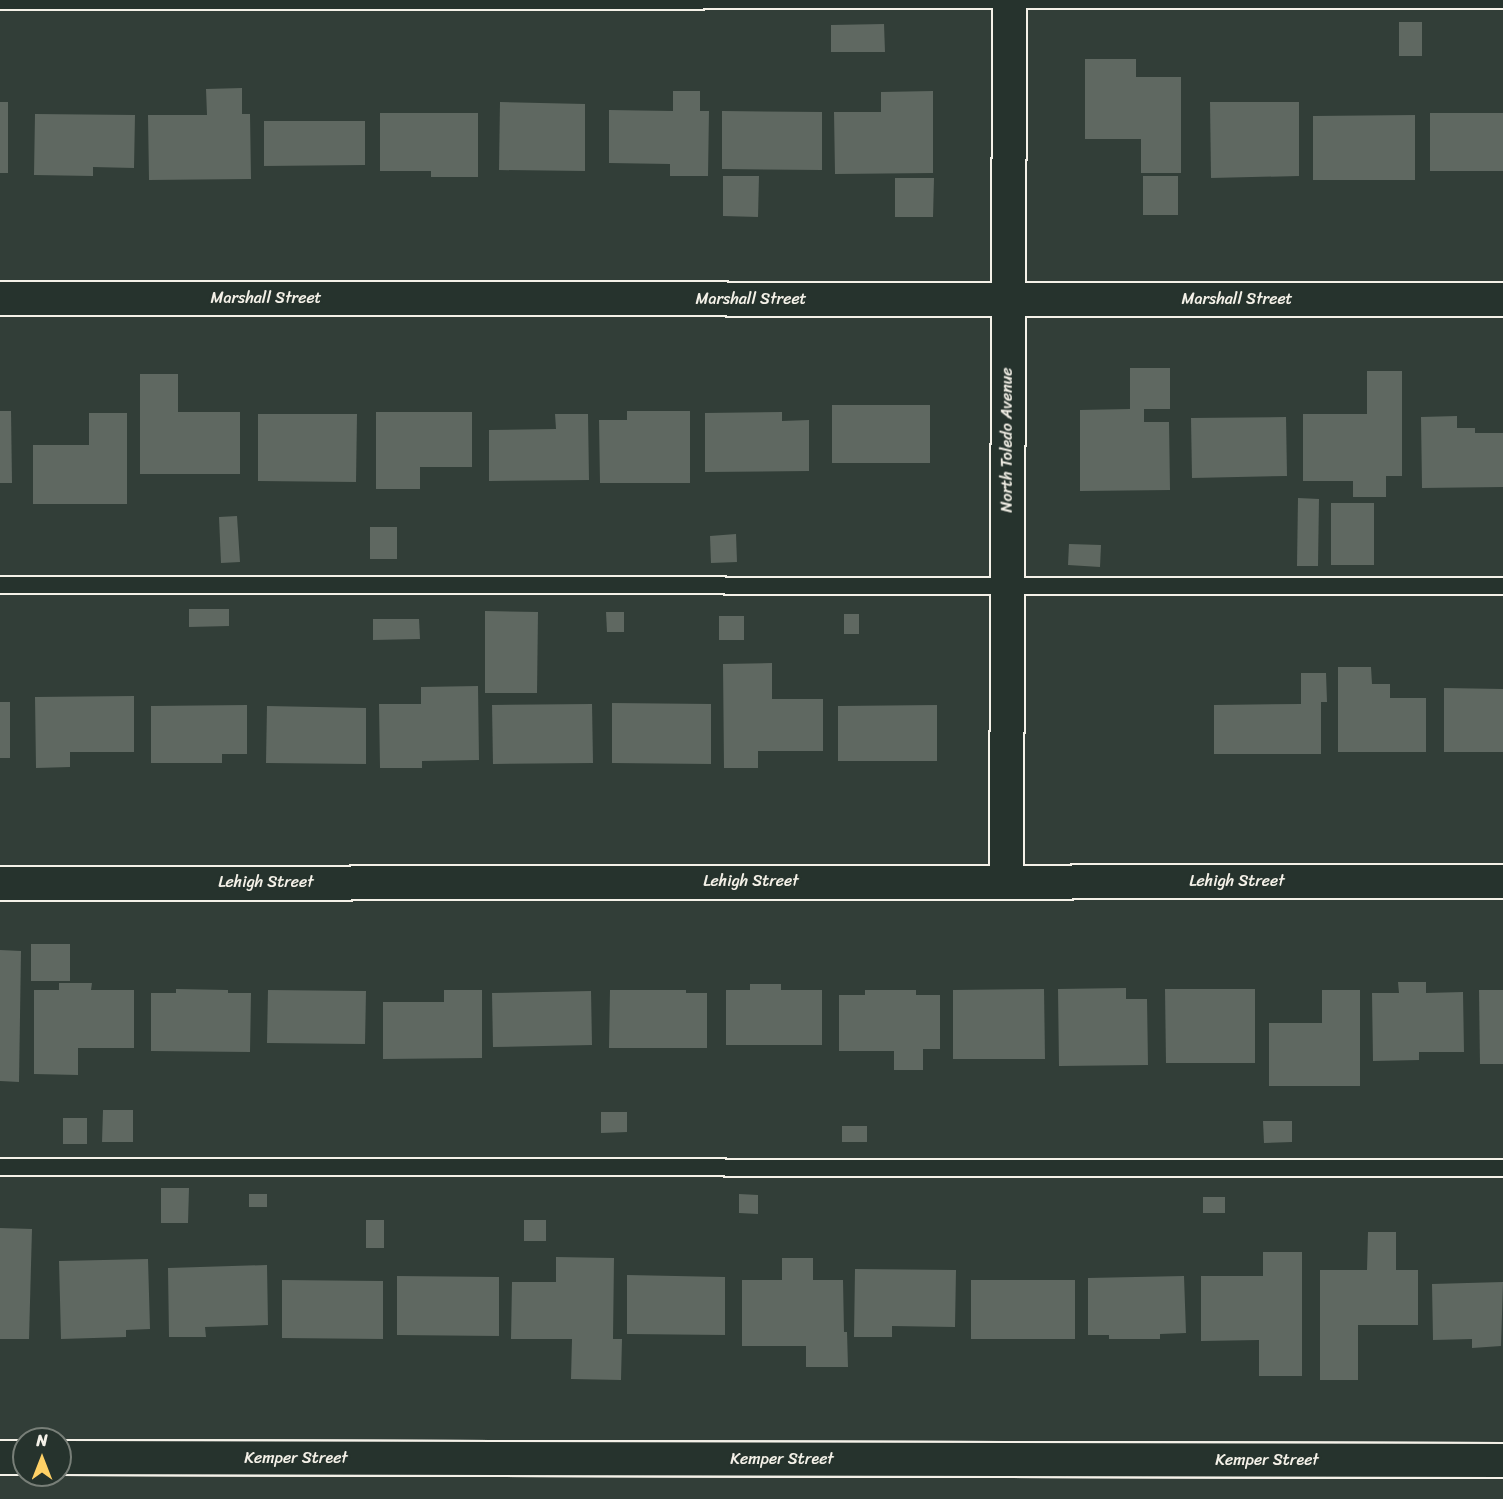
<!DOCTYPE html>
<style>
body{margin:0}
#map{position:relative;width:1503px;height:1499px;overflow:hidden;background:#323e38;font-family:Sriracha,sans-serif}
div>[style]{position:absolute}
.building>*{inset:0;background:#5f6861}
.roads{filter:drop-shadow(2px 0 #f4f1e8) drop-shadow(-2px 0 #f4f1e8) drop-shadow(0 2px #f4f1e8) drop-shadow(0 -2px #f4f1e8)}
.lane>*{height:16px;margin:-8px;padding:0 8px;transform-origin:8px;border-radius:8px;background:#26332d}
.street>*{height:33px;margin:-16.5px;padding:0 16.5px;transform-origin:16.5px;border-radius:16.5px;background:#26332d}
span{translate:-50% -50%;white-space:nowrap;text-align:center;line-height:1.15;-webkit-text-stroke:4.5px #26332d;paint-order:stroke}
.street-label{font-size:16px;color:#f4f1e8}
.north{position:absolute;left:12px;top:1427px;width:60px;height:60px;box-sizing:border-box;background:#26332d;border:2px solid #787f78;border-radius:50%;rotate:0deg;font-size:16px;font-weight:700;line-height:24px;text-align:center;color:#f4f1e8}
.north::after{content:'';display:block;margin:auto;width:21px;height:27px;background:#ffd166;clip-path:polygon(50% 0,100% 100%,50% 72%,0 100%)}
</style>
<div id="map">
<div class="building">
<i style="clip-path:polygon(1399px 22px,1422px 22px,1422px 56px,1399px 56px)"></i>
<i style="clip-path:polygon(884px 24px,885px 52px,831px 52px,831px 25px)"></i>
<i style="clip-path:polygon(1085px 59px,1136px 59px,1136px 77px,1181px 77px,1181px 173px,1141px 173px,1141px 139px,1085px 139px)"></i>
<i style="clip-path:polygon(242px 88px,242px 114px,250px 114px,251px 179px,149px 180px,148px 115px,207px 115px,206px 89px)"></i>
<i style="clip-path:polygon(673px 91px,700px 91px,700px 111px,709px 111px,708px 176px,670px 176px,670px 164px,609px 163px,609px 110px,673px 111px)"></i>
<i style="clip-path:polygon(933px 91px,933px 173px,835px 174px,834px 112px,881px 112px,881px 92px)"></i>
<i style="clip-path:polygon(0 102px,8px 102px,8px 173px,0 173px)"></i>
<i style="clip-path:polygon(500px 102px,585px 104px,585px 171px,499px 170px)"></i>
<i style="clip-path:polygon(1210px 102px,1299px 102px,1299px 176px,1211px 178px)"></i>
<i style="clip-path:polygon(722px 111px,822px 112px,822px 170px,722px 169px)"></i>
<i style="clip-path:polygon(380px 113px,478px 113px,478px 177px,431px 177px,431px 171px,380px 171px)"></i>
<i style="clip-path:polygon(1430px 113px,1503px 113px,1503px 171px,1430px 171px)"></i>
<i style="clip-path:polygon(35px 114px,135px 115px,134px 168px,93px 167px,93px 176px,34px 175px)"></i>
<i style="clip-path:polygon(1415px 115px,1415px 180px,1313px 180px,1313px 116px)"></i>
<i style="clip-path:polygon(264px 121px,365px 121px,365px 165px,264px 166px)"></i>
<i style="clip-path:polygon(723px 176px,759px 176px,758px 217px,723px 216px)"></i>
<i style="clip-path:polygon(1143px 176px,1178px 176px,1178px 215px,1143px 215px)"></i>
<i style="clip-path:polygon(895px 178px,934px 178px,933px 217px,895px 217px)"></i>
<i style="clip-path:polygon(1130px 368px,1170px 368px,1170px 409px,1144px 409px,1144px 422px,1169px 422px,1170px 490px,1080px 491px,1080px 410px,1130px 409px)"></i>
<i style="clip-path:polygon(1367px 371px,1402px 371px,1402px 476px,1386px 476px,1386px 497px,1353px 497px,1353px 481px,1303px 481px,1303px 414px,1367px 414px)"></i>
<i style="clip-path:polygon(140px 374px,178px 374px,178px 412px,240px 412px,240px 474px,140px 474px)"></i>
<i style="clip-path:polygon(832px 405px,930px 405px,930px 463px,832px 463px)"></i>
<i style="clip-path:polygon(0 411px,11px 411px,12px 483px,0 483px)"></i>
<i style="clip-path:polygon(627px 411px,690px 411px,690px 483px,600px 483px,599px 420px,627px 420px)"></i>
<i style="clip-path:polygon(376px 412px,472px 412px,472px 467px,420px 467px,420px 489px,376px 489px)"></i>
<i style="clip-path:polygon(782px 412px,782px 421px,809px 420px,809px 471px,705px 472px,705px 413px)"></i>
<i style="clip-path:polygon(89px 413px,127px 413px,127px 504px,33px 504px,33px 445px,89px 445px)"></i>
<i style="clip-path:polygon(258px 414px,357px 414px,356px 482px,258px 481px)"></i>
<i style="clip-path:polygon(555px 414px,588px 414px,589px 480px,489px 481px,489px 430px,556px 429px)"></i>
<i style="clip-path:polygon(1457px 416px,1457px 428px,1475px 428px,1475px 433px,1503px 433px,1503px 487px,1422px 488px,1421px 417px)"></i>
<i style="clip-path:polygon(1286px 417px,1287px 476px,1192px 478px,1191px 418px)"></i>
<i style="clip-path:polygon(1298px 498px,1319px 499px,1318px 566px,1297px 566px)"></i>
<i style="clip-path:polygon(1331px 503px,1374px 503px,1374px 565px,1331px 565px)"></i>
<i style="clip-path:polygon(237px 516px,240px 562px,221px 563px,219px 517px)"></i>
<i style="clip-path:polygon(370px 527px,397px 527px,397px 559px,370px 559px)"></i>
<i style="clip-path:polygon(736px 534px,737px 562px,711px 563px,710px 536px)"></i>
<i style="clip-path:polygon(1069px 544px,1101px 545px,1100px 567px,1068px 565px)"></i>
<i style="clip-path:polygon(189px 609px,229px 609px,229px 626px,189px 627px)"></i>
<i style="clip-path:polygon(485px 611px,538px 612px,537px 693px,485px 693px)"></i>
<i style="clip-path:polygon(606px 612px,624px 612px,624px 632px,607px 632px)"></i>
<i style="clip-path:polygon(844px 614px,859px 614px,859px 634px,844px 634px)"></i>
<i style="clip-path:polygon(719px 616px,744px 616px,744px 640px,719px 640px)"></i>
<i style="clip-path:polygon(373px 619px,419px 619px,420px 639px,373px 640px)"></i>
<i style="clip-path:polygon(772px 663px,772px 699px,823px 699px,823px 751px,758px 751px,758px 768px,724px 768px,723px 664px)"></i>
<i style="clip-path:polygon(1338px 667px,1371px 667px,1372px 684px,1390px 684px,1390px 698px,1426px 698px,1426px 752px,1338px 752px)"></i>
<i style="clip-path:polygon(1301px 673px,1326px 673px,1327px 702px,1321px 702px,1321px 754px,1214px 754px,1214px 705px,1301px 704px)"></i>
<i style="clip-path:polygon(478px 686px,479px 760px,422px 761px,422px 768px,380px 768px,379px 704px,421px 704px,421px 687px)"></i>
<i style="clip-path:polygon(1444px 688px,1503px 689px,1503px 752px,1444px 752px)"></i>
<i style="clip-path:polygon(134px 696px,134px 752px,70px 752px,70px 767px,36px 768px,35px 697px)"></i>
<i style="clip-path:polygon(0 702px,10px 702px,10px 758px,0 758px)"></i>
<i style="clip-path:polygon(612px 703px,711px 704px,711px 764px,612px 763px)"></i>
<i style="clip-path:polygon(592px 704px,593px 763px,493px 764px,492px 705px)"></i>
<i style="clip-path:polygon(247px 705px,247px 754px,222px 754px,222px 763px,151px 763px,151px 706px)"></i>
<i style="clip-path:polygon(937px 705px,937px 761px,838px 761px,838px 706px)"></i>
<i style="clip-path:polygon(267px 706px,366px 708px,366px 764px,266px 763px)"></i>
<i style="clip-path:polygon(31px 944px,70px 944px,70px 981px,31px 981px)"></i>
<i style="clip-path:polygon(0 950px,21px 951px,19px 1082px,0 1081px)"></i>
<i style="clip-path:polygon(1398px 982px,1426px 982px,1426px 993px,1463px 992px,1464px 1052px,1419px 1052px,1419px 1060px,1373px 1061px,1372px 993px,1399px 993px)"></i>
<i style="clip-path:polygon(59px 983px,92px 983px,91px 990px,134px 990px,134px 1048px,78px 1048px,78px 1075px,34px 1074px,34px 990px,59px 990px)"></i>
<i style="clip-path:polygon(750px 984px,781px 984px,781px 990px,822px 990px,822px 1045px,726px 1045px,726px 990px,750px 990px)"></i>
<i style="clip-path:polygon(1126px 988px,1126px 999px,1147px 999px,1148px 1065px,1059px 1066px,1058px 989px)"></i>
<i style="clip-path:polygon(176px 989px,228px 990px,228px 993px,251px 993px,250px 1052px,151px 1051px,151px 993px,176px 993px)"></i>
<i style="clip-path:polygon(1044px 989px,1045px 1059px,953px 1059px,953px 990px)"></i>
<i style="clip-path:polygon(1165px 989px,1255px 989px,1255px 1063px,1166px 1063px)"></i>
<i style="clip-path:polygon(268px 990px,366px 991px,365px 1044px,267px 1043px)"></i>
<i style="clip-path:polygon(444px 990px,482px 990px,482px 1058px,383px 1059px,383px 1002px,444px 1002px)"></i>
<i style="clip-path:polygon(610px 990px,686px 990px,686px 993px,707px 993px,707px 1048px,609px 1048px)"></i>
<i style="clip-path:polygon(865px 990px,916px 990px,916px 995px,940px 995px,940px 1049px,923px 1049px,923px 1070px,894px 1070px,894px 1051px,839px 1051px,839px 995px,865px 995px)"></i>
<i style="clip-path:polygon(1322px 990px,1360px 990px,1360px 1086px,1269px 1086px,1269px 1023px,1322px 1023px)"></i>
<i style="clip-path:polygon(1479px 990px,1503px 990px,1503px 1064px,1480px 1064px)"></i>
<i style="clip-path:polygon(591px 991px,592px 1045px,493px 1047px,492px 993px)"></i>
<i style="clip-path:polygon(103px 1110px,133px 1110px,133px 1142px,102px 1142px)"></i>
<i style="clip-path:polygon(601px 1112px,627px 1112px,627px 1132px,601px 1133px)"></i>
<i style="clip-path:polygon(63px 1118px,87px 1118px,87px 1144px,63px 1144px)"></i>
<i style="clip-path:polygon(1263px 1121px,1292px 1121px,1292px 1142px,1264px 1143px)"></i>
<i style="clip-path:polygon(842px 1126px,867px 1126px,867px 1142px,842px 1142px)"></i>
<i style="clip-path:polygon(161px 1188px,189px 1188px,188px 1223px,161px 1223px)"></i>
<i style="clip-path:polygon(249px 1194px,267px 1194px,267px 1207px,249px 1207px)"></i>
<i style="clip-path:polygon(739px 1194px,758px 1195px,758px 1214px,739px 1213px)"></i>
<i style="clip-path:polygon(1203px 1197px,1225px 1197px,1225px 1213px,1203px 1213px)"></i>
<i style="clip-path:polygon(366px 1220px,384px 1220px,384px 1248px,366px 1248px)"></i>
<i style="clip-path:polygon(524px 1220px,546px 1220px,546px 1241px,524px 1241px)"></i>
<i style="clip-path:polygon(0 1228px,32px 1229px,29px 1339px,0 1339px)"></i>
<i style="clip-path:polygon(1368px 1232px,1396px 1232px,1396px 1270px,1418px 1270px,1418px 1325px,1358px 1325px,1358px 1380px,1320px 1380px,1320px 1270px,1367px 1270px)"></i>
<i style="clip-path:polygon(1263px 1252px,1302px 1252px,1302px 1376px,1259px 1376px,1259px 1340px,1201px 1341px,1201px 1276px,1263px 1276px)"></i>
<i style="clip-path:polygon(556px 1257px,614px 1258px,613px 1339px,622px 1339px,621px 1380px,571px 1379px,572px 1339px,511px 1339px,512px 1282px,556px 1282px)"></i>
<i style="clip-path:polygon(782px 1258px,813px 1258px,813px 1280px,843px 1280px,844px 1332px,847px 1332px,848px 1367px,806px 1367px,806px 1346px,742px 1346px,742px 1280px,782px 1280px)"></i>
<i style="clip-path:polygon(148px 1259px,150px 1329px,126px 1330px,126px 1337px,61px 1339px,59px 1261px)"></i>
<i style="clip-path:polygon(267px 1265px,268px 1325px,205px 1327px,206px 1337px,169px 1337px,168px 1268px)"></i>
<i style="clip-path:polygon(855px 1269px,956px 1270px,955px 1327px,892px 1326px,892px 1337px,854px 1337px)"></i>
<i style="clip-path:polygon(627px 1275px,725px 1277px,725px 1335px,627px 1334px)"></i>
<i style="clip-path:polygon(397px 1276px,499px 1277px,499px 1336px,397px 1335px)"></i>
<i style="clip-path:polygon(1184px 1276px,1186px 1333px,1160px 1334px,1160px 1339px,1109px 1339px,1109px 1335px,1088px 1335px,1088px 1278px)"></i>
<i style="clip-path:polygon(282px 1280px,383px 1281px,383px 1339px,282px 1338px)"></i>
<i style="clip-path:polygon(971px 1280px,1075px 1280px,1075px 1339px,971px 1339px)"></i>
<i style="clip-path:polygon(1503px 1282px,1501px 1346px,1472px 1348px,1472px 1339px,1433px 1340px,1432px 1284px)"></i>
</div>
<div class="roads">
<div class="lane">
<i style="left:0;top:1px;width:1503px;rotate:-0.04deg"></i>
<i style="left:0;top:585px;width:1503px;rotate:0.04deg"></i>
<i style="left:0;top:1167px;width:1503px;rotate:0.04deg"></i>
</div>
<div class="street">
<i style="left:0;top:298px;width:1503px;rotate:0.04deg"></i>
<i style="left:1006px;top:880px;width:880px;rotate:-89.8deg"></i>
<i style="left:0;top:883px;width:1503px;rotate:-0.08deg"></i>
<i style="left:0;top:1457px;width:24px"></i>
<i style="left:60px;top:1457px;width:1443px;rotate:0.12deg"></i>
</div>
</div>
<div class="street-label">
<span style="left:266px;top:298px">Marshall Street</span>
<span style="left:751px;top:299px">Marshall Street</span>
<span style="left:1237px;top:299px">Marshall Street</span>
<span style="left:1007px;top:440px;rotate:-90deg">North Toledo Avenue</span>
<span style="left:751px;top:881px">Lehigh Street</span>
<span style="left:1237px;top:881px">Lehigh Street</span>
<span style="left:266px;top:882px">Lehigh Street</span>
<span style="left:296px;top:1458px">Kemper Street</span>
<span style="left:782px;top:1459px">Kemper Street</span>
<span style="left:1267px;top:1460px">Kemper Street</span>
</div>
<div class="north">N</div>
</div>
